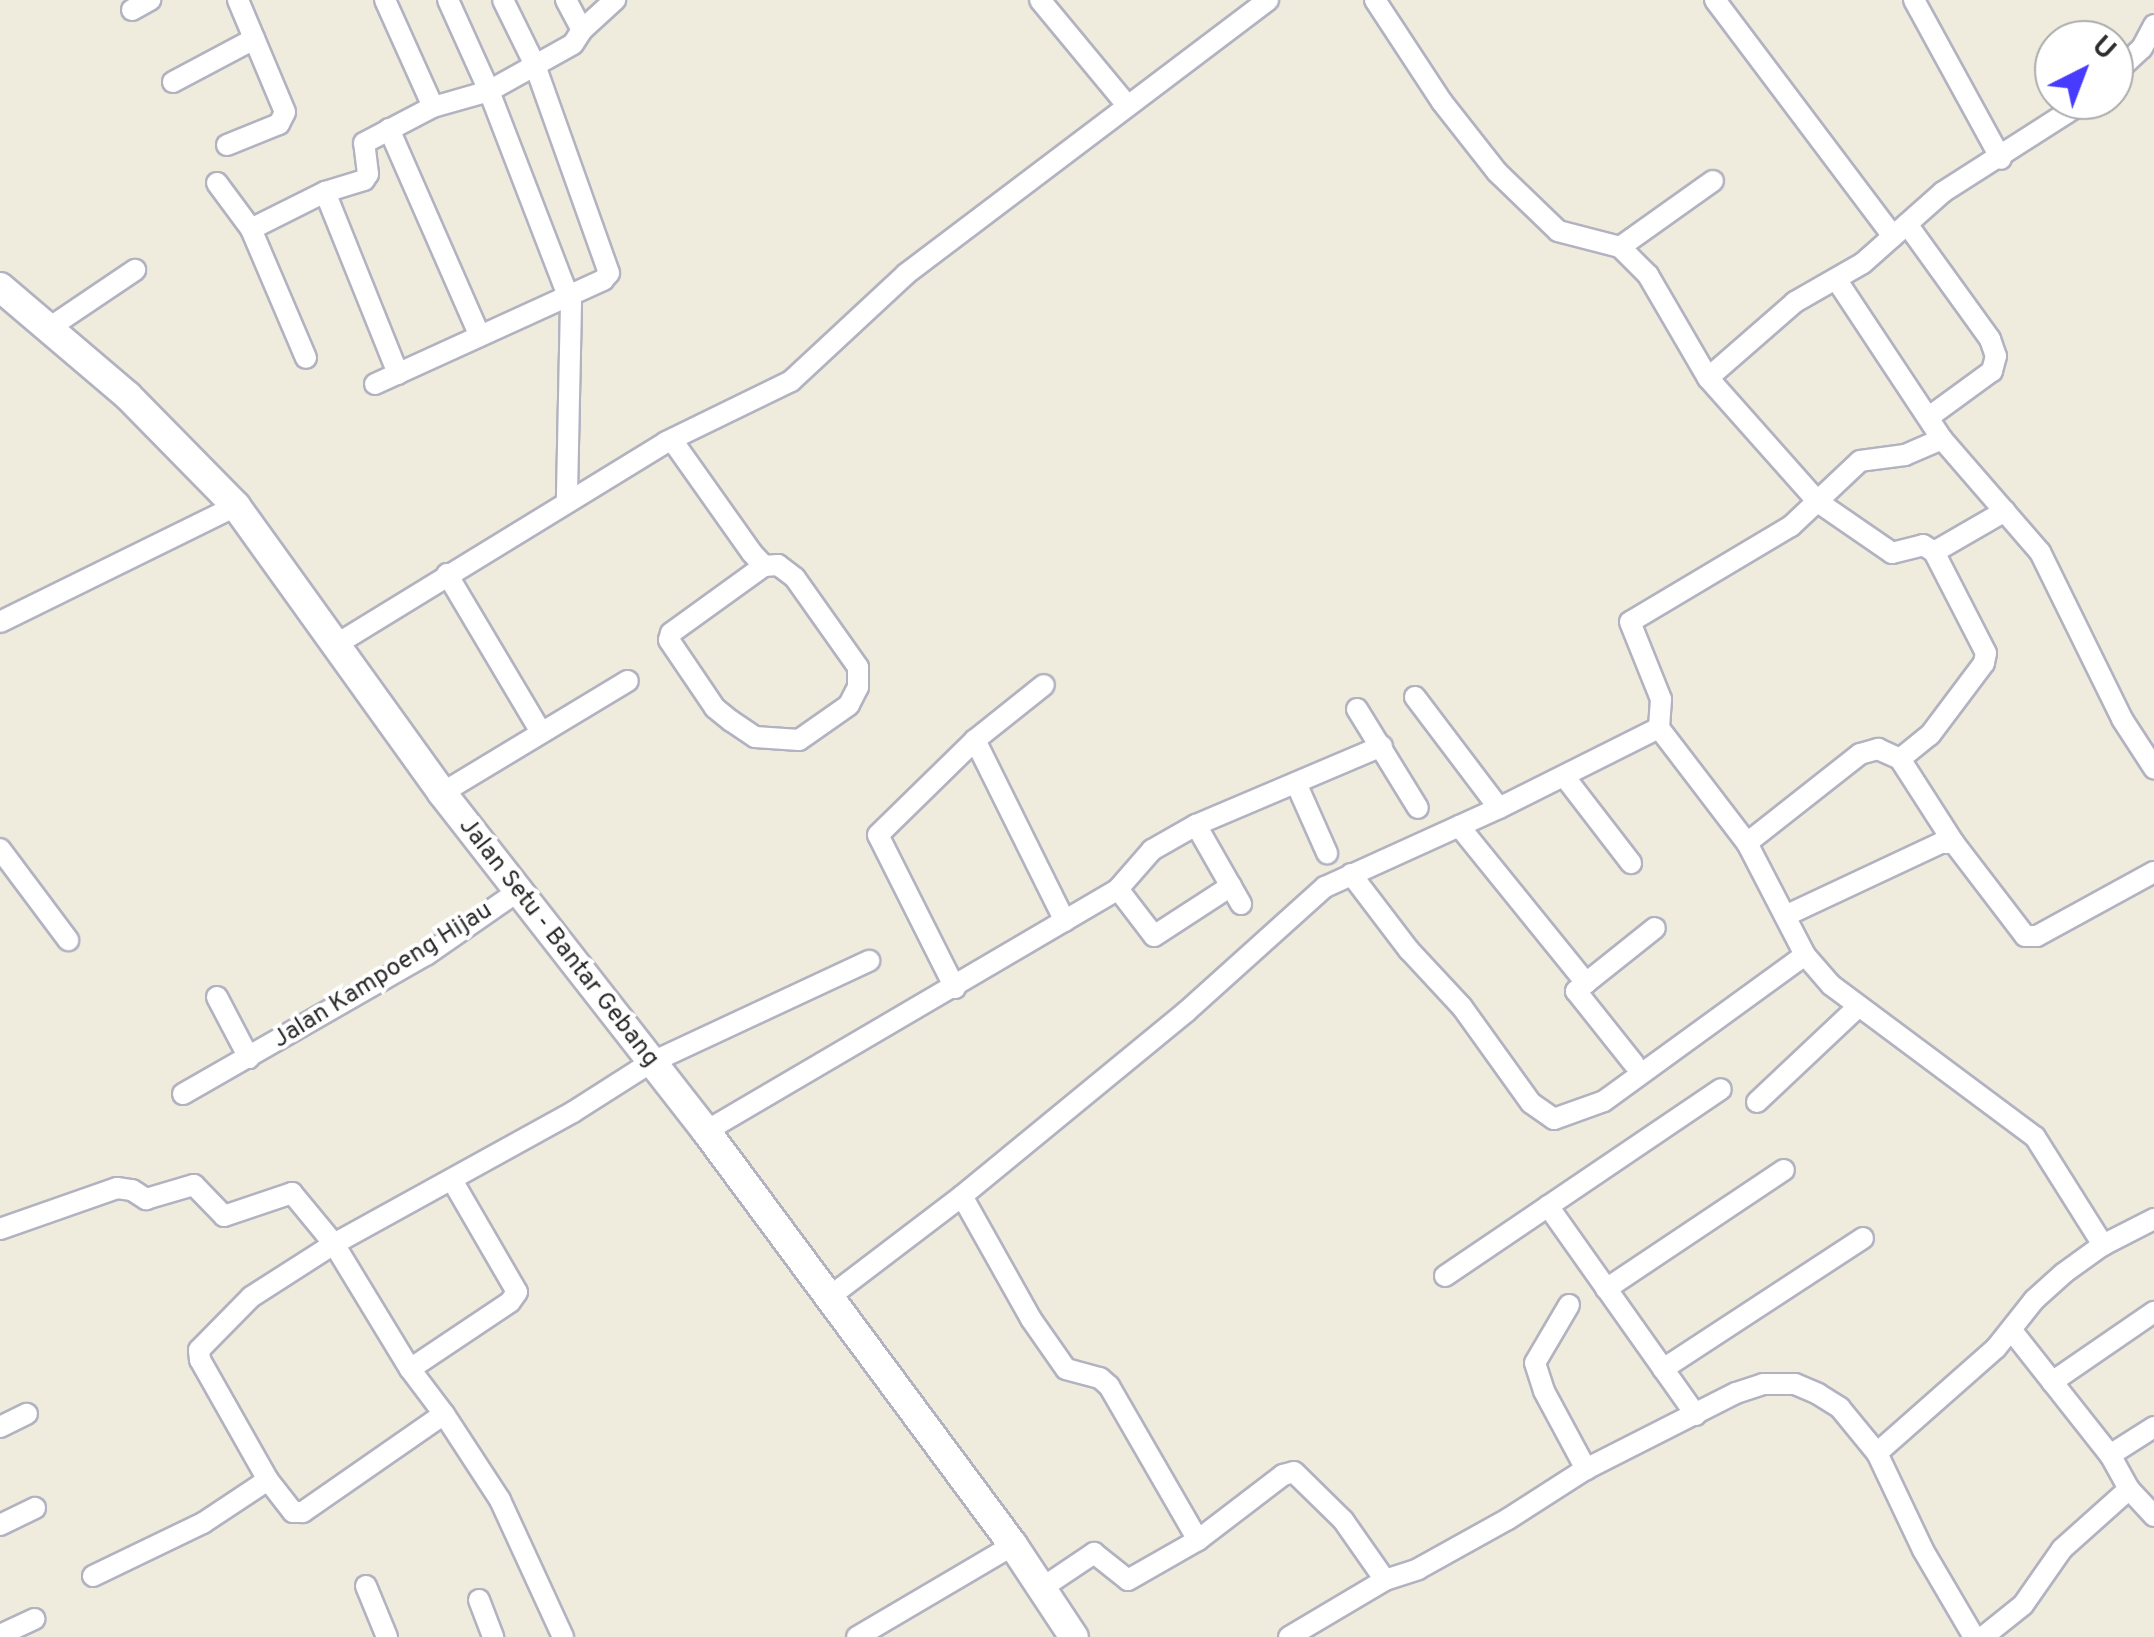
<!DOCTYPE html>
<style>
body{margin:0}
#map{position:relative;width:2154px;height:1637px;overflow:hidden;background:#efecde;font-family:Overpass,sans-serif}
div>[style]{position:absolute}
.roads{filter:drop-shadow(2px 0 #b2b2c1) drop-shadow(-2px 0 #b2b2c1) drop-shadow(0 2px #b2b2c1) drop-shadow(0 -2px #b2b2c1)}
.minor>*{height:20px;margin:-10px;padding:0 10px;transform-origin:10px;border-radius:10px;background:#fff}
.secondary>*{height:28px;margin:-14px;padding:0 14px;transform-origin:14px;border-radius:14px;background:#fff}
span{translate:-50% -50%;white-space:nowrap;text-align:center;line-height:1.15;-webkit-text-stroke:8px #fff;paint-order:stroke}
.street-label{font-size:25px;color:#2c2c2c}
.north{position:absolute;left:2034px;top:20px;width:100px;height:100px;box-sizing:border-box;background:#fff;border:2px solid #ababab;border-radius:50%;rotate:42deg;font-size:28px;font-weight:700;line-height:40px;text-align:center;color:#2c2c2c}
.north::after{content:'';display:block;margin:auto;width:35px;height:45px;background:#463bff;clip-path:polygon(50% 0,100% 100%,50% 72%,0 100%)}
</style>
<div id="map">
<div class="roads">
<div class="minor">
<i style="left:385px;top:0;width:117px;rotate:65.8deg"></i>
<i style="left:433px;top:107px;width:58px;rotate:-15.9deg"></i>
<i style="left:489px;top:91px;width:96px;rotate:-29.2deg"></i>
<i style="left:573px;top:44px;width:17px;rotate:-57deg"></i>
<i style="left:582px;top:30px;width:45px;rotate:-42.3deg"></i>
<i style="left:448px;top:0;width:100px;rotate:65.7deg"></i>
<i style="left:489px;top:91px;width:227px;rotate:68.9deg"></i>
<i style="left:571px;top:303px;width:198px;rotate:91.2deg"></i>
<i style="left:566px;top:0;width:34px;rotate:62deg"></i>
<i style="left:1040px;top:0;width:135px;rotate:50.4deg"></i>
<i style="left:1375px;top:0;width:122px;rotate:56.7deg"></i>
<i style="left:1442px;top:102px;width:89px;rotate:51.8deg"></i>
<i style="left:1497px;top:172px;width:85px;rotate:44deg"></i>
<i style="left:1558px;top:231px;width:64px;rotate:14.5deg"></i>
<i style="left:1620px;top:247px;width:40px;rotate:45deg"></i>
<i style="left:1648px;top:275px;width:119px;rotate:59.8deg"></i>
<i style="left:1708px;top:378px;width:166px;rotate:48.4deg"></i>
<i style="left:1818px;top:502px;width:90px;rotate:34.6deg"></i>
<i style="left:1892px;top:553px;width:32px;rotate:-14deg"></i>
<i style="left:1923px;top:545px;width:13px;rotate:32deg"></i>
<i style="left:1934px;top:552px;width:82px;rotate:-30deg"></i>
<i style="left:1715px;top:0;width:296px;rotate:53deg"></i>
<i style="left:1914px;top:0;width:181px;rotate:61.3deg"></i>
<i style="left:132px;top:10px;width:21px;rotate:-29deg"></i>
<i style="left:2114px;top:74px;width:38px;rotate:-43deg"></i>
<i style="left:2142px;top:48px;width:26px;rotate:-62deg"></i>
<i style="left:173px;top:82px;width:92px;rotate:-28deg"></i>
<i style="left:389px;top:129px;width:226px;rotate:66.3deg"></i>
<i style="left:227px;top:145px;width:56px;rotate:-22deg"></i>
<i style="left:279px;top:124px;width:13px;rotate:-63deg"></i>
<i style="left:285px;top:112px;width:121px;rotate:-112.8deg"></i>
<i style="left:217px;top:183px;width:57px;rotate:53.5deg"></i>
<i style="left:251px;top:229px;width:140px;rotate:66.9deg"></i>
<i style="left:325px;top:192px;width:196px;rotate:68.1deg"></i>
<i style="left:1907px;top:224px;width:142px;rotate:54.2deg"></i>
<i style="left:1990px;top:339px;width:18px;rotate:71deg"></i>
<i style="left:1996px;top:356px;width:16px;rotate:105deg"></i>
<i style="left:1992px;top:371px;width:78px;rotate:143.9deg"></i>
<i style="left:251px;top:229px;width:83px;rotate:-26.6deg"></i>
<i style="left:325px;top:192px;width:41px;rotate:-17.1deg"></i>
<i style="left:364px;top:180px;width:7px;rotate:-56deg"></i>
<i style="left:368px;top:174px;width:31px;rotate:-97deg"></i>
<i style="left:364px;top:143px;width:78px;rotate:-27.6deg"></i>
<i style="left:1620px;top:247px;width:114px;rotate:-35.4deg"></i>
<i style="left:1836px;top:279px;width:192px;rotate:56.5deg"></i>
<i style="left:1942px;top:439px;width:150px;rotate:49.1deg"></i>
<i style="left:2040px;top:552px;width:186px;rotate:63.8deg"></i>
<i style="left:2122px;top:719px;width:59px;rotate:56.9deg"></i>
<i style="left:49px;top:328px;width:104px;rotate:-34deg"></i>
<i style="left:1708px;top:378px;width:116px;rotate:-41.1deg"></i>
<i style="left:1795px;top:302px;width:78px;rotate:-29.8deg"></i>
<i style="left:1863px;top:263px;width:107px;rotate:-41.6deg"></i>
<i style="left:1943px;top:192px;width:171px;rotate:-32.6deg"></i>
<i style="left:375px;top:384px;width:251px;rotate:-24.5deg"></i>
<i style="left:603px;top:280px;width:9px;rotate:-49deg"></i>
<i style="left:609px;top:273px;width:221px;rotate:-109.6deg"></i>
<i style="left:535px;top:65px;width:72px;rotate:-116.2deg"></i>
<i style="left:1942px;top:439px;width:40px;rotate:156.6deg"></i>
<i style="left:1905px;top:455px;width:45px;rotate:172.4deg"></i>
<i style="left:1860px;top:461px;width:95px;rotate:136.7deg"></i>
<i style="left:1791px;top:526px;width:187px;rotate:149.2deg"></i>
<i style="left:1630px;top:622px;width:83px;rotate:68.1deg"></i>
<i style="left:1661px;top:699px;width:29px;rotate:94deg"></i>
<i style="left:1659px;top:728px;width:145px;rotate:52.6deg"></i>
<i style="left:1747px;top:843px;width:126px;rotate:62.6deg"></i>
<i style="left:1805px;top:955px;width:40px;rotate:49deg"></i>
<i style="left:1831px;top:985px;width:254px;rotate:36.7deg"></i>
<i style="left:2035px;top:1137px;width:128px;rotate:57.8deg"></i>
<i style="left:672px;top:440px;width:138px;rotate:54.7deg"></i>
<i style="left:752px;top:553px;width:18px;rotate:47deg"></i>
<i style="left:764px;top:566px;width:14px;rotate:-4deg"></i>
<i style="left:778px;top:565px;width:21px;rotate:37deg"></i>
<i style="left:795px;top:578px;width:109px;rotate:54.7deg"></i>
<i style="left:858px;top:667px;width:20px;rotate:90deg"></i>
<i style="left:858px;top:687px;width:20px;rotate:117deg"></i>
<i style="left:849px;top:705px;width:61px;rotate:145deg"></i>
<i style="left:799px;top:740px;width:44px;rotate:-176.1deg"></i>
<i style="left:755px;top:737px;width:29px;rotate:-146deg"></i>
<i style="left:731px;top:721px;width:21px;rotate:-141deg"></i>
<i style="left:715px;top:708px;width:82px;rotate:-124.1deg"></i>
<i style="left:669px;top:640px;width:7px;rotate:-74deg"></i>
<i style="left:671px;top:633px;width:115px;rotate:-35.8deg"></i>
<i style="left:447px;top:574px;width:184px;rotate:59.3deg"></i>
<i style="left:0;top:622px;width:263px;rotate:-26.2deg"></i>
<i style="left:337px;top:644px;width:386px;rotate:-31.5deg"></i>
<i style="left:666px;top:442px;width:139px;rotate:-26deg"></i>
<i style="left:791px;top:381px;width:157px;rotate:-42.9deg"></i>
<i style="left:906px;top:274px;width:454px;rotate:-37.1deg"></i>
<i style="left:1415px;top:697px;width:139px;rotate:52.9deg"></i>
<i style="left:1357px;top:709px;width:116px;rotate:58.4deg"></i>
<i style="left:975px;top:740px;width:202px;rotate:63.6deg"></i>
<i style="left:1900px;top:759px;width:38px;rotate:-39deg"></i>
<i style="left:1930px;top:735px;width:90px;rotate:-53.1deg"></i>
<i style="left:1984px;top:663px;width:10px;rotate:-79deg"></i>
<i style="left:1986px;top:653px;width:114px;rotate:-117.2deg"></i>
<i style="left:1564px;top:776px;width:110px;rotate:52.4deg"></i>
<i style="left:1296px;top:783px;width:77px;rotate:66.1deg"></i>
<i style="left:442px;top:793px;width:217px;rotate:-31.1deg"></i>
<i style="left:1196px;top:825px;width:91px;rotate:60.3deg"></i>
<i style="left:1459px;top:826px;width:202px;rotate:51deg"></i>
<i style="left:1586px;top:983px;width:13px;rotate:141deg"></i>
<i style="left:1576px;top:991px;width:93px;rotate:51.5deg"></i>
<i style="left:1747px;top:843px;width:144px;rotate:-38.2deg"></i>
<i style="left:1860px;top:754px;width:19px;rotate:-16deg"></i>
<i style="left:1878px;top:749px;width:24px;rotate:24deg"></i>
<i style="left:1900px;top:759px;width:100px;rotate:57.3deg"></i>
<i style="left:0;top:849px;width:114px;rotate:53.2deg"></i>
<i style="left:1351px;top:874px;width:96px;rotate:52.7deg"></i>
<i style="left:1409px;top:950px;width:78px;rotate:47.1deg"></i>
<i style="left:1462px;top:1007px;width:118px;rotate:54.3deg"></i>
<i style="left:1531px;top:1103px;width:28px;rotate:35deg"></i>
<i style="left:1554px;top:1119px;width:53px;rotate:-19.8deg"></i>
<i style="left:1604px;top:1101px;width:248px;rotate:-36deg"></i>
<i style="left:1118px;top:889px;width:59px;rotate:52.5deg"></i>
<i style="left:1154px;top:936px;width:92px;rotate:-33deg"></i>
<i style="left:1785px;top:916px;width:172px;rotate:-25.1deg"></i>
<i style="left:1941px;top:843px;width:13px"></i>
<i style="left:1954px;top:843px;width:117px;rotate:52.6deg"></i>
<i style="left:2025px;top:936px;width:12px"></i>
<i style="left:2037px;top:936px;width:133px;rotate:-28.7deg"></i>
<i style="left:1586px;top:983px;width:88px;rotate:-38.6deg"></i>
<i style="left:955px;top:988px;width:171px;rotate:-116.7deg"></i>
<i style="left:878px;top:835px;width:136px;rotate:-44.4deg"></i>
<i style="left:975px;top:740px;width:88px;rotate:-38.6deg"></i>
<i style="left:217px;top:997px;width:69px;rotate:62.3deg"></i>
<i style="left:183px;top:1094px;width:280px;rotate:-29.8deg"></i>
<i style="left:426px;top:955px;width:111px;rotate:-34.7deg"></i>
<i style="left:1757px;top:1102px;width:140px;rotate:-43.3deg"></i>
<i style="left:706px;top:1131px;width:478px;rotate:-30.4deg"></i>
<i style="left:1118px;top:889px;width:52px;rotate:-48.9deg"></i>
<i style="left:1152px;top:850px;width:51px;rotate:-29.6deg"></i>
<i style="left:1196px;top:825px;width:202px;rotate:-23deg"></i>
<i style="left:962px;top:1196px;width:141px;rotate:60.7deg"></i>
<i style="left:1031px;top:1319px;width:61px;rotate:55deg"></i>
<i style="left:1066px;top:1369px;width:35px;rotate:15deg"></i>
<i style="left:1100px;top:1378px;width:12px;rotate:42deg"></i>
<i style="left:1109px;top:1386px;width:178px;rotate:60deg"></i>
<i style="left:1548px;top:1206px;width:256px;rotate:54.7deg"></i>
<i style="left:0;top:1229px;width:124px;rotate:-19.3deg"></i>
<i style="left:117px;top:1188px;width:15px;rotate:8deg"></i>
<i style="left:132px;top:1190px;width:17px;rotate:33deg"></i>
<i style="left:146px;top:1199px;width:50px;rotate:-16.3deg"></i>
<i style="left:194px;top:1185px;width:43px;rotate:45.9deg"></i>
<i style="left:224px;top:1216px;width:72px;rotate:-18.7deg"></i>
<i style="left:292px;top:1193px;width:66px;rotate:50.5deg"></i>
<i style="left:334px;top:1244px;width:273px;rotate:-28.9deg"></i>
<i style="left:573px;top:1112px;width:91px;rotate:-32.5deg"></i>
<i style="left:650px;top:1063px;width:242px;rotate:-25deg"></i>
<i style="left:1445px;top:1276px;width:333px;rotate:-34.1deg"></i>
<i style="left:1606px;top:1289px;width:214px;rotate:-33.8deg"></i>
<i style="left:828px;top:1298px;width:168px;rotate:-37.3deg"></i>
<i style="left:962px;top:1196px;width:290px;rotate:-39.4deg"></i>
<i style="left:1186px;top:1012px;width:187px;rotate:-42deg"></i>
<i style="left:1325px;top:887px;width:191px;rotate:-24.4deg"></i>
<i style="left:1499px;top:808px;width:179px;rotate:-26.6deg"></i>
<i style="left:1569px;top:1305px;width:67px;rotate:120.4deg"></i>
<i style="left:1535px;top:1363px;width:29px;rotate:72deg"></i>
<i style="left:1544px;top:1391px;width:89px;rotate:61.7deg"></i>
<i style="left:410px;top:1369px;width:120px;rotate:-33.8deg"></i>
<i style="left:510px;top:1302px;width:12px;rotate:-55deg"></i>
<i style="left:517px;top:1292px;width:129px;rotate:-120.1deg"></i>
<i style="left:1663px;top:1369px;width:239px;rotate:-33.2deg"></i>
<i style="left:2052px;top:1382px;width:124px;rotate:-34.5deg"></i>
<i style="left:444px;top:1414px;width:172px;rotate:145.2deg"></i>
<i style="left:303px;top:1512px;width:10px;rotate:180deg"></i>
<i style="left:293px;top:1512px;width:41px;rotate:-128deg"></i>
<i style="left:268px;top:1480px;width:138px;rotate:-119.5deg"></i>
<i style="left:200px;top:1360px;width:10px;rotate:-96deg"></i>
<i style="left:199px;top:1350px;width:74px;rotate:-45.5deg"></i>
<i style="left:251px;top:1297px;width:98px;rotate:-32.6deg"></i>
<i style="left:334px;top:1244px;width:146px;rotate:58.7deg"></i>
<i style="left:410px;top:1369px;width:56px;rotate:52.9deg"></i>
<i style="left:444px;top:1414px;width:103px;rotate:56.9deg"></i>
<i style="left:500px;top:1500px;width:151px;rotate:65.3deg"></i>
<i style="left:0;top:1427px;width:30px;rotate:-26deg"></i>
<i style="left:1877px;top:1453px;width:107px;rotate:64.6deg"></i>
<i style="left:1923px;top:1550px;width:101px;rotate:59.6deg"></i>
<i style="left:2110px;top:1455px;width:52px;rotate:-32.5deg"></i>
<i style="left:2129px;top:1489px;width:37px;rotate:47deg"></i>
<i style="left:0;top:1525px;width:39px;rotate:-26deg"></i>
<i style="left:93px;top:1576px;width:122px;rotate:-25.7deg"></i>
<i style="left:203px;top:1523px;width:78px;rotate:-33.5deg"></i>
<i style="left:366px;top:1586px;width:55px;rotate:67.6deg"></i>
<i style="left:1042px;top:1588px;width:63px;rotate:-33.9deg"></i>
<i style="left:1094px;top:1553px;width:43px;rotate:38.5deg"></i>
<i style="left:1128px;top:1580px;width:81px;rotate:-29.7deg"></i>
<i style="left:1198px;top:1540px;width:107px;rotate:-37.4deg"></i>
<i style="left:1283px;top:1475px;width:11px;rotate:-15deg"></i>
<i style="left:1294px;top:1472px;width:69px;rotate:44.4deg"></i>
<i style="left:1343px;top:1520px;width:73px;rotate:55deg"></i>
<i style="left:479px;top:1600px;width:40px;rotate:69deg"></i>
<i style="left:0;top:1635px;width:38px;rotate:-25deg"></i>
<i style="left:857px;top:1637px;width:181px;rotate:-30.5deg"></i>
<i style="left:1289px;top:1637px;width:112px;rotate:-30.7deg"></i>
<i style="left:1385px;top:1580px;width:35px;rotate:-18deg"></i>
<i style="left:1418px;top:1569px;width:103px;rotate:-29.1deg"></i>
<i style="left:1508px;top:1519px;width:93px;rotate:-32.7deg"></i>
<i style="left:1586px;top:1469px;width:168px;rotate:-26.9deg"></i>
<i style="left:1736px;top:1393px;width:28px;rotate:-18deg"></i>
<i style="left:1763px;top:1384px;width:32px"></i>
<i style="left:1795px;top:1384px;width:25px;rotate:23deg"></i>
<i style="left:1818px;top:1394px;width:26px;rotate:32deg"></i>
<i style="left:1840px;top:1408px;width:58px;rotate:50.6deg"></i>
<i style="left:1877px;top:1453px;width:159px;rotate:-41.4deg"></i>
<i style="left:1996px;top:1348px;width:61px;rotate:-51.6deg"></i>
<i style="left:2034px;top:1300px;width:40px;rotate:-42deg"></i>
<i style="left:2064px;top:1273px;width:48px;rotate:-35.7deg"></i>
<i style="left:2103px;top:1245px;width:57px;rotate:-27deg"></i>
<i style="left:1983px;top:1637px;width:51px;rotate:-38.7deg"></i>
<i style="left:2023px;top:1605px;width:68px;rotate:-55.1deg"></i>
<i style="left:2062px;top:1549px;width:90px;rotate:-41.8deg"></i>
<i style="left:2129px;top:1489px;width:39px;rotate:-119deg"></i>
<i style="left:2110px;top:1455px;width:158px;rotate:-128.3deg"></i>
</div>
<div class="secondary">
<i style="left:0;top:287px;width:168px;rotate:40.4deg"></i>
<i style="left:128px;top:396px;width:154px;rotate:45.5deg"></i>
<i style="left:236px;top:506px;width:353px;rotate:54.3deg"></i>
<i style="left:442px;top:793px;width:429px;rotate:52deg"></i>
<i style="left:706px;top:1131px;width:515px;rotate:53.44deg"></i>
<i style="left:1013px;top:1545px;width:110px;rotate:56.5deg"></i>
</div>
</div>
<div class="street-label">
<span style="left:558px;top:943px;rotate:52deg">Jalan Setu - Bantar Gebang</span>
<span style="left:383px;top:976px;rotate:-32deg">Jalan Kampoeng Hijau</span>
</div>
<div class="north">U</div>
</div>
